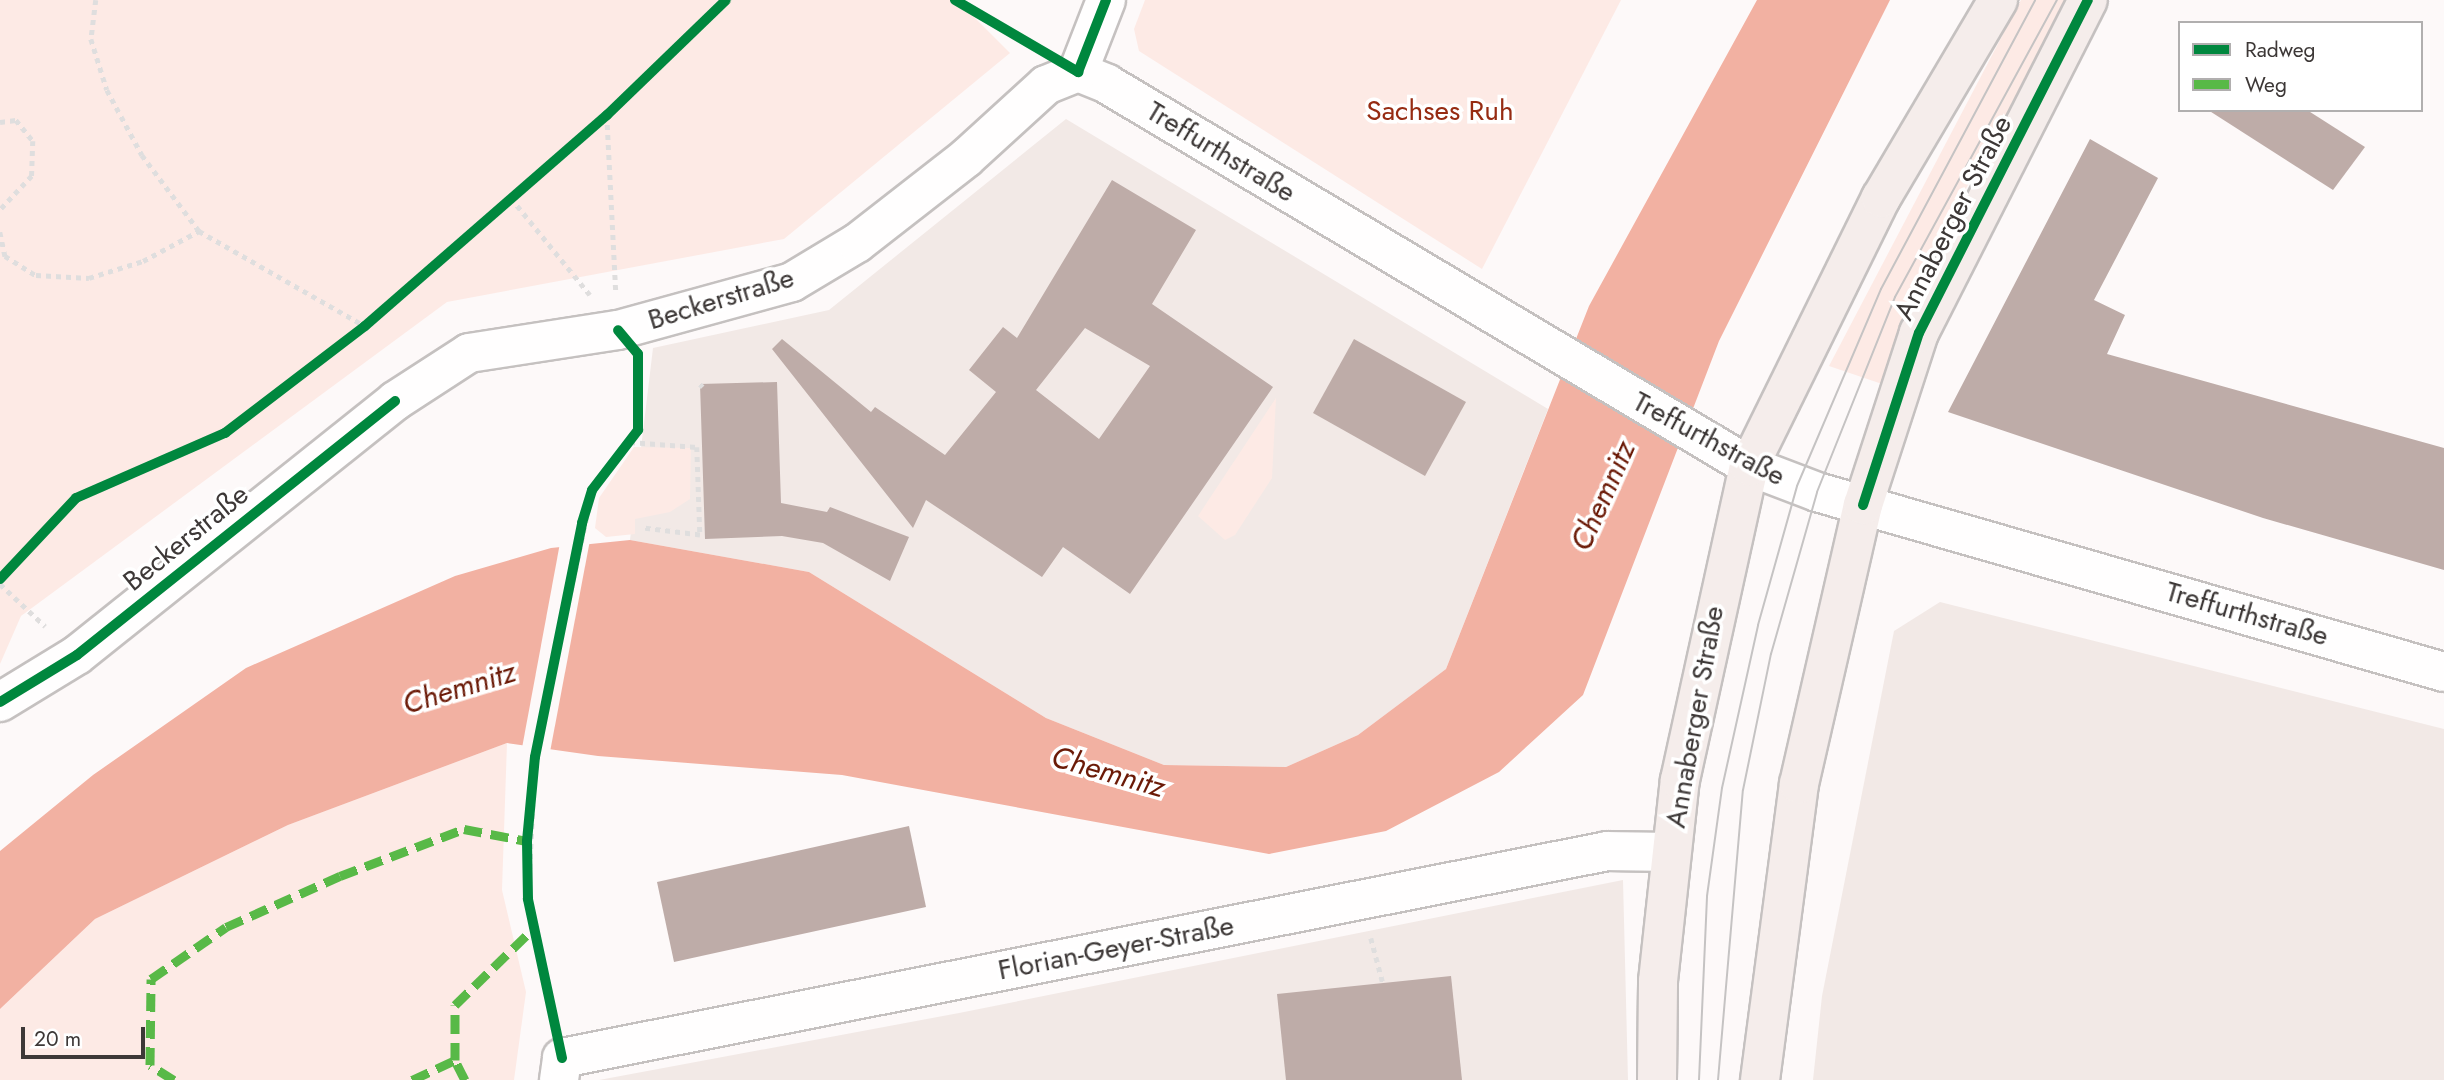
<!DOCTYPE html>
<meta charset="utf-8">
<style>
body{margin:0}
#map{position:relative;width:2444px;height:1080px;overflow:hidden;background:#fdf9f9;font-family:Jost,sans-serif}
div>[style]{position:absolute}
.built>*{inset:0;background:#f2e9e6}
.green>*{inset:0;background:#fdeae5}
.water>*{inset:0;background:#f2b1a2}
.pier>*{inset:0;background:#fdf9f9}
.building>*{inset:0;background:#beaca8}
.path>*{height:4.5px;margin-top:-2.25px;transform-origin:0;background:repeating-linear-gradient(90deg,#dfdede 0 5px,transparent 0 10px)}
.roads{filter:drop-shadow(2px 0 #c5c1c0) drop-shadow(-2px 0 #c5c1c0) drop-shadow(0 2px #c5c1c0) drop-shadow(0 -2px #c5c1c0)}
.street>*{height:38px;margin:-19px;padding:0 19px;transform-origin:19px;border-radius:19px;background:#fffefe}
.primary>*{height:38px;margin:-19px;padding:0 19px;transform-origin:19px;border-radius:19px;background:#f5edeb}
.tram>*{height:2px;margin:-1px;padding:0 1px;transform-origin:1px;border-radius:1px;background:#c5c3c3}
.quiet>*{height:9px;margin-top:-4.5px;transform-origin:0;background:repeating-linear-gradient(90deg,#58b947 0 18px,transparent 0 27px)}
.cycleway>*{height:10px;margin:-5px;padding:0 5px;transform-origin:5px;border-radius:5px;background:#00873e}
span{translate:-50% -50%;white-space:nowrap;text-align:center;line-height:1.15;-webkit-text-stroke:7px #fff;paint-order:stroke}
.park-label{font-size:28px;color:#962b12}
.street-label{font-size:28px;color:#3d3837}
.water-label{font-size:30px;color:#6b1a07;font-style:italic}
.legend{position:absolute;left:2178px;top:21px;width:245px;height:91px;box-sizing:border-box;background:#fff;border:2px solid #b1afaf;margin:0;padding:9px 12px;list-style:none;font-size:21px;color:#3d3837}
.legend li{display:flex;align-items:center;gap:14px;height:35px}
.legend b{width:35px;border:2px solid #b1afaf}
.scale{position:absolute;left:21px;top:1027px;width:124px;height:32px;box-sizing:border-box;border:4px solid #3d3837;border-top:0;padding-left:9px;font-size:21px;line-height:24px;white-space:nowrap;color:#3d3837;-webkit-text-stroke:5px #fff;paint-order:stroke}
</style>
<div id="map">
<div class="built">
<i style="clip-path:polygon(1066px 119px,1548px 409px,1446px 669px,1358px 735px,1286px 767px,1164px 765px,1046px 718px,809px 572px,630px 540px,653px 348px,829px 310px)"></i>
<i style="clip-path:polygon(1940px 602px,2444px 729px,2444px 1080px,1813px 1080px,1822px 996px,1894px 631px)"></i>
<i style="clip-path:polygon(1623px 880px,1628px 1080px,599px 1080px,959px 1013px)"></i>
</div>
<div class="green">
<i style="clip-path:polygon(0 0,957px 0,1010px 53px,784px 239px,447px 302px,21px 616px,0 664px)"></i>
<i style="clip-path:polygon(1145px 0,1621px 0,1482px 269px,1139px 51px,1134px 29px)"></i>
<i style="clip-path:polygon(2021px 0,2070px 0,1925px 263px,1905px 307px,1885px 385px,1829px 366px)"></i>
<i style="clip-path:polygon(1276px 398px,1272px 478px,1235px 535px,1225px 540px,1198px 516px)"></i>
<i style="clip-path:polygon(634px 447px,691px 448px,690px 499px,670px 512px,635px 519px,635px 534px,606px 537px,595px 528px,599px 498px)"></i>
<i style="clip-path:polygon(507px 743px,502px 890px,526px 992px,514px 1080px,0 1080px,0 1009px,95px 919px,288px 825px)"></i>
</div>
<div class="water">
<i style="clip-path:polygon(1757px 0,1890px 0,1719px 341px,1583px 695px,1499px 772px,1386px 831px,1269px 854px,842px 775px,598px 756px,507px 743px,288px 825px,95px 919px,0 1009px,0 851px,93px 775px,246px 668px,455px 576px,551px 548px,630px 540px,809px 572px,1046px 718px,1164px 765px,1286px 767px,1358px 735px,1446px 669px,1589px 306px)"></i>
</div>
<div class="pier">
<i style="clip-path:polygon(590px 540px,550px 752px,522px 748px,560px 543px)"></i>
</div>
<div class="building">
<i style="clip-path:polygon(2208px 110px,2307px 110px,2365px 147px,2333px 190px)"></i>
<i style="clip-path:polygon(2090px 139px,2158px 178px,2094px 300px,2125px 315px,2107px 354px,2444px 448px,2444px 570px,2263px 518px,1948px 412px)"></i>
<i style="clip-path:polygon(evenodd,1112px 180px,1196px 230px,1152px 304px,1273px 387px,1130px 594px,1063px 547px,1042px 577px,926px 500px,913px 528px,772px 349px,782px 339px,871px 412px,875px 407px,945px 455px,996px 392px,969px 370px,1003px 327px,1017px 338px,1112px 180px,1085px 328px,1150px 366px,1099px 439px,1036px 390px,1085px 328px)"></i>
<i style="clip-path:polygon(1354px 339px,1466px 402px,1425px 476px,1313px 413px)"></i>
<i style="clip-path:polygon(777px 382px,781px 503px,827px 512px,830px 507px,909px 537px,890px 581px,823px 543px,782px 536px,705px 539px,700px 384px)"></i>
<i style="clip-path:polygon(909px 826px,926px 907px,674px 962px,657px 882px)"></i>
<i style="clip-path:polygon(1451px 976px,1462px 1080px,1286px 1080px,1277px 994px)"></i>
</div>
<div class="path">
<i style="left:96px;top:0;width:39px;rotate:97deg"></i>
<i style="left:91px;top:39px;width:53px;rotate:72.6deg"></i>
<i style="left:107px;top:90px;width:74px;rotate:61.7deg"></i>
<i style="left:142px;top:155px;width:95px;rotate:53.1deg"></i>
<i style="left:199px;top:231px;width:191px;rotate:29.8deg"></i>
<i style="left:955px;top:0;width:93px;rotate:30.4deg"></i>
<i style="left:607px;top:115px;width:175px;rotate:87.1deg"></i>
<i style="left:0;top:122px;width:16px;rotate:-7deg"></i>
<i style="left:16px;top:120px;width:27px;rotate:51deg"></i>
<i style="left:33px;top:141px;width:35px;rotate:92deg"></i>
<i style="left:32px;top:176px;width:47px;rotate:133.3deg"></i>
<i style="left:511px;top:198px;width:125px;rotate:50.8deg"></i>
<i style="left:0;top:232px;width:25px;rotate:78deg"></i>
<i style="left:5px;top:256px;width:36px;rotate:32deg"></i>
<i style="left:36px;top:275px;width:53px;rotate:3.2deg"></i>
<i style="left:89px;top:278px;width:57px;rotate:-17.5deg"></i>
<i style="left:143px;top:261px;width:64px;rotate:-28.2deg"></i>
<i style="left:700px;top:384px;width:4px;rotate:45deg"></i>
<i style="left:630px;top:442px;width:67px;rotate:4.3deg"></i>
<i style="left:697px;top:447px;width:88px;rotate:88deg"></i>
<i style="left:700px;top:535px;width:57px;rotate:-173deg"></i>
<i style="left:0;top:584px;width:62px;rotate:43deg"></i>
<i style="left:1371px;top:938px;width:47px;rotate:75.1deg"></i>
<i style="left:552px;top:1020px;width:123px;rotate:-101.2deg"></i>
<i style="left:528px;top:899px;width:142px;rotate:-87.2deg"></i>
<i style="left:535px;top:757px;width:273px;rotate:-77.9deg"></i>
<i style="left:592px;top:490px;width:76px;rotate:-52.5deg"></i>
<i style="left:638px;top:430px;width:63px;rotate:-90deg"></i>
</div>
<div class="roads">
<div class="street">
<i style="left:1078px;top:72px;width:31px;rotate:22deg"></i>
<i style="left:1107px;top:84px;width:747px;rotate:30.75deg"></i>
<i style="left:1749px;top:466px;width:73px;rotate:20.9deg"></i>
<i style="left:1817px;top:492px;width:652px;rotate:16.02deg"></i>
<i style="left:1078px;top:72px;width:77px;rotate:-68.7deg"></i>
<i style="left:0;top:702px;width:90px;rotate:-31.4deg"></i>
<i style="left:77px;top:655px;width:407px;rotate:-38.6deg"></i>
<i style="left:395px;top:401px;width:88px;rotate:-33deg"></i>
<i style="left:469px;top:353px;width:151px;rotate:-8.8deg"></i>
<i style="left:618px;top:330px;width:180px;rotate:-15.4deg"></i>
<i style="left:792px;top:282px;width:76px;rotate:-31deg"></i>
<i style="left:857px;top:243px;width:138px;rotate:-37.9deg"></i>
<i style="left:966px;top:158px;width:108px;rotate:-42.4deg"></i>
<i style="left:1046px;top:85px;width:35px;rotate:-22deg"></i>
<i style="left:559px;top:1080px;width:22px;rotate:-82deg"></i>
<i style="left:562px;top:1058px;width:1065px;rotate:-11.2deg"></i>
<i style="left:1607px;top:851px;width:63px;rotate:0.9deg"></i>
</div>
<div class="primary">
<i style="left:1657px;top:1080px;width:99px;rotate:-89.4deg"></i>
<i style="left:1658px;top:981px;width:202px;rotate:-83.8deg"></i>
<i style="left:1680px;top:780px;width:321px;rotate:-77.6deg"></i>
<i style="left:1749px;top:466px;width:299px;rotate:-63.8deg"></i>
<i style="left:1881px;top:198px;width:230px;rotate:-59.4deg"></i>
<i style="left:1760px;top:1080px;width:299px;rotate:-82.5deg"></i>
<i style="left:1799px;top:784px;width:286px;rotate:-77.1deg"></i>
<i style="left:1863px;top:505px;width:181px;rotate:-72deg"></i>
<i style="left:1919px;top:333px;width:373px;rotate:-63.1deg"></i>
</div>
</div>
<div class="tram">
<i style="left:1699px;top:1080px;width:184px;rotate:-87.5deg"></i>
<i style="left:1707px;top:896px;width:109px;rotate:-82.1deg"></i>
<i style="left:1722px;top:788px;width:167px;rotate:-77.5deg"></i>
<i style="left:1758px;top:625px;width:144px;rotate:-74.3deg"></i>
<i style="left:1797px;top:486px;width:214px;rotate:-66.9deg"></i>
<i style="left:1881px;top:289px;width:327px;rotate:-61.9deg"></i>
<i style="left:1718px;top:1080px;width:291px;rotate:-85.1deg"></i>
<i style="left:1743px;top:790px;width:139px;rotate:-78.4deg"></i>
<i style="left:1771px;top:654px;width:168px;rotate:-74.1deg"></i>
<i style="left:1817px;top:492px;width:210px;rotate:-68.2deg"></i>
<i style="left:1895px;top:297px;width:338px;rotate:-61.4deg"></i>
</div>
<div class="quiet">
<i style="left:174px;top:1080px;width:28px;rotate:-148deg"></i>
<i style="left:150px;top:1065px;width:86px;rotate:-89.3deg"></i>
<i style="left:151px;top:979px;width:91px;rotate:-34.7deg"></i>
<i style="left:226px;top:927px;width:125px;rotate:-24.1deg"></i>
<i style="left:340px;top:876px;width:133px;rotate:-20.8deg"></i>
<i style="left:464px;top:829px;width:64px;rotate:10.8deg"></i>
<i style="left:412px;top:1080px;width:47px;rotate:-24.9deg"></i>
<i style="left:465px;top:1080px;width:22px;rotate:-117deg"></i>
<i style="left:455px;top:1060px;width:55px;rotate:-90deg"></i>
<i style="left:455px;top:1005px;width:109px;rotate:-44.3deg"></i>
</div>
<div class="cycleway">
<i style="left:955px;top:0;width:143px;rotate:30.3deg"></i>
<i style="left:1078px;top:72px;width:77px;rotate:-68.7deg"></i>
<i style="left:1863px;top:505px;width:181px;rotate:-72deg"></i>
<i style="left:1919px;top:333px;width:373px;rotate:-63.1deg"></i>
<i style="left:0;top:579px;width:111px;rotate:-46.8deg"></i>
<i style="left:76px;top:498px;width:163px;rotate:-23.6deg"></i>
<i style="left:225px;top:433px;width:176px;rotate:-37.4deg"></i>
<i style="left:365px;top:326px;width:321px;rotate:-41.1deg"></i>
<i style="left:607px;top:115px;width:165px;rotate:-44deg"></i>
<i style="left:0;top:702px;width:90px;rotate:-31.4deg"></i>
<i style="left:77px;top:655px;width:407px;rotate:-38.6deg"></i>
<i style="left:562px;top:1058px;width:163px;rotate:-102.1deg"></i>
<i style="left:528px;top:899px;width:58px;rotate:-91deg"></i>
<i style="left:527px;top:841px;width:84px;rotate:-84.6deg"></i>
<i style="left:535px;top:757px;width:239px;rotate:-78.6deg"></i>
<i style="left:582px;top:523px;width:34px;rotate:-73deg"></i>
<i style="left:592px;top:490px;width:76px;rotate:-52.5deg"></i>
<i style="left:638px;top:430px;width:76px;rotate:-90deg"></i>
<i style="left:638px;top:354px;width:31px;rotate:-130deg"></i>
</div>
<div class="park-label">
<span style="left:1440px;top:111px">Sachses Ruh</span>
</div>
<div class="street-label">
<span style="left:1221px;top:152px;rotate:31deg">Treffurthstraße</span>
<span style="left:1953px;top:218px;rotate:-63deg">Annaberger Straße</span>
<span style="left:721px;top:299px;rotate:-17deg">Beckerstraße</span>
<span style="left:1709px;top:439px;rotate:28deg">Treffurthstraße</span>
<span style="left:186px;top:538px;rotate:-39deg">Beckerstraße</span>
<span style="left:2247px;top:614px;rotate:16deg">Treffurthstraße</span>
<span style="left:1695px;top:717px;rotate:-80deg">Annaberger Straße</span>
<span style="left:1116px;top:948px;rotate:-11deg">Florian-Geyer-Straße</span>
</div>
<div class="water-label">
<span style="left:1603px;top:496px;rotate:-66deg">Chemnitz</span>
<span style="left:459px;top:688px;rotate:-17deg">Chemnitz</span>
<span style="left:1108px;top:772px;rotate:16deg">Chemnitz</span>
</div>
<ul class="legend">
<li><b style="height:9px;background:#00873e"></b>Radweg</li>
<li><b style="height:9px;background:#58b947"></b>Weg</li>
</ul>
<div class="scale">20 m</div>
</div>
